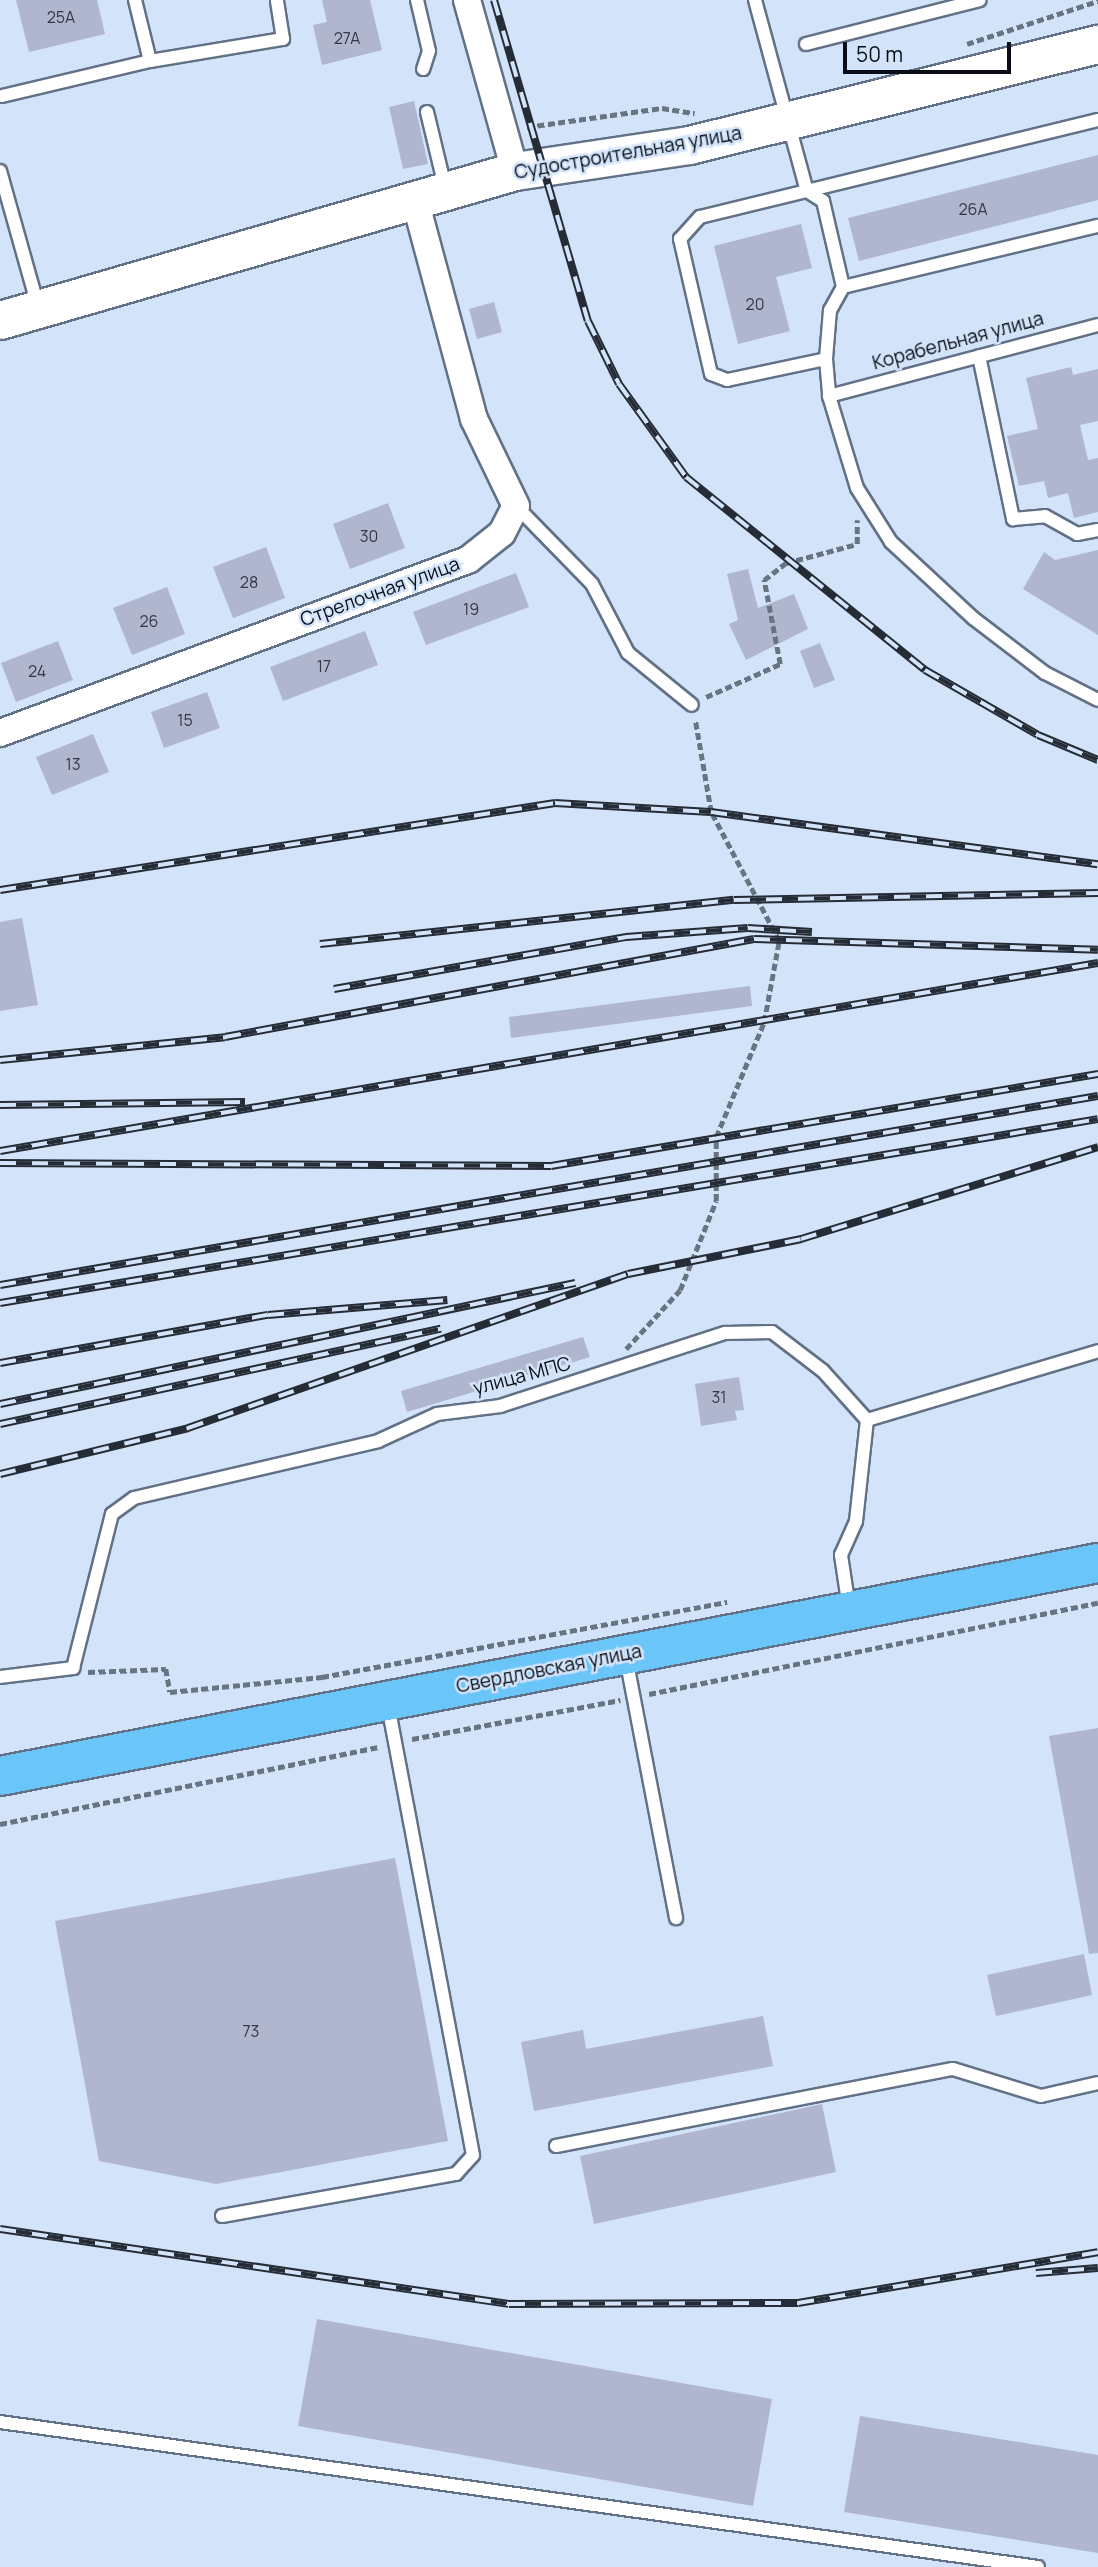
<!DOCTYPE html>
<meta charset="utf-8">
<style>
body{margin:0}
#map{position:relative;width:1098px;height:2567px;overflow:hidden;background:#d2e3fa;font-family:Manrope,sans-serif}
div>[style]{position:absolute}
.building>*{inset:0;background:#b1b6cf}
.path>*{height:4.5px;margin-top:-2.25px;transform-origin:0;background:repeating-linear-gradient(90deg,#697483 0 7px,transparent 0 10.5px)}
.roads{filter:drop-shadow(2px 0 #627185) drop-shadow(-2px 0 #627185) drop-shadow(0 2px #627185) drop-shadow(0 -2px #627185)}
.lane>*{height:12px;margin:-6px;padding:0 6px;transform-origin:6px;border-radius:6px;background:#fff}
.street>*{height:26px;margin:-13px;padding:0 13px;transform-origin:13px;border-radius:13px;background:#fff}
.secondary>*{height:37px;margin:-18.5px;padding:0 18.5px;transform-origin:18.5px;border-radius:18.5px;background:#fff}
.highway>*{height:38px;margin:-19px;padding:0 19px;transform-origin:19px;border-radius:19px;background:#6ac5f8}
.rail>*{height:8px;margin-top:-4px;transform-origin:0;background:repeating-linear-gradient(90deg,#d2e3fa 0 16px,#252c36 0 32px);box-sizing:border-box;border-block:2px solid #252c36}
span{translate:-50% -50%;white-space:nowrap;text-align:center;line-height:1.15;-webkit-text-stroke:5px #d2e3fa;paint-order:stroke}
.number-label{font-size:16px;color:#333844}
.number-label span{-webkit-text-stroke-width:0}
.street-label{font-size:19px;color:#090e16}
.scale{position:absolute;left:843px;top:42px;width:168px;height:32px;box-sizing:border-box;border:4px solid #090e16;border-top:0;padding-left:9px;font-size:21px;line-height:24px;white-space:nowrap;color:#090e16;-webkit-text-stroke:5px #d2e3fa;paint-order:stroke}
</style>
<div id="map">
<div class="building">
<i style="clip-path:polygon(16px 0,97px 0,105px 34px,29px 52px)"></i>
<i style="clip-path:polygon(322px 0,370px 0,382px 50px,322px 65px,313px 25px,327px 22px)"></i>
<i style="clip-path:polygon(414px 101px,428px 164px,403px 169px,389px 107px)"></i>
<i style="clip-path:polygon(1098px 155px,1098px 200px,859px 261px,848px 218px)"></i>
<i style="clip-path:polygon(801px 224px,812px 268px,776px 277px,790px 331px,738px 344px,714px 246px)"></i>
<i style="clip-path:polygon(494px 302px,502px 332px,477px 339px,469px 309px)"></i>
<i style="clip-path:polygon(1071px 367px,1073px 375px,1098px 369px,1098px 421px,1080px 425px,1088px 460px,1098px 458px,1098px 512px,1074px 518px,1068px 493px,1048px 498px,1044px 481px,1019px 486px,1007px 436px,1038px 429px,1026px 378px)"></i>
<i style="clip-path:polygon(388px 503px,405px 548px,350px 569px,333px 524px)"></i>
<i style="clip-path:polygon(266px 547px,285px 598px,233px 618px,213px 567px)"></i>
<i style="clip-path:polygon(1098px 550px,1098px 635px,1023px 589px,1044px 552px,1055px 560px)"></i>
<i style="clip-path:polygon(748px 569px,758px 608px,794px 594px,808px 629px,746px 660px,729px 624px,738px 620px,727px 574px)"></i>
<i style="clip-path:polygon(516px 573px,529px 607px,426px 645px,413px 612px)"></i>
<i style="clip-path:polygon(167px 587px,185px 634px,132px 655px,113px 608px)"></i>
<i style="clip-path:polygon(365px 631px,378px 665px,283px 701px,270px 667px)"></i>
<i style="clip-path:polygon(58px 641px,73px 680px,16px 702px,1px 663px)"></i>
<i style="clip-path:polygon(820px 643px,835px 680px,814px 688px,800px 651px)"></i>
<i style="clip-path:polygon(207px 692px,220px 728px,164px 748px,151px 712px)"></i>
<i style="clip-path:polygon(93px 734px,109px 772px,52px 795px,36px 757px)"></i>
<i style="clip-path:polygon(22px 918px,38px 1005px,0 1011px,0 922px)"></i>
<i style="clip-path:polygon(750px 986px,752px 1006px,511px 1038px,509px 1017px)"></i>
<i style="clip-path:polygon(583px 1337px,590px 1357px,407px 1412px,401px 1391px)"></i>
<i style="clip-path:polygon(739px 1377px,744px 1410px,735px 1411px,737px 1420px,701px 1426px,695px 1384px)"></i>
<i style="clip-path:polygon(1098px 1728px,1098px 1953px,1089px 1954px,1049px 1736px)"></i>
<i style="clip-path:polygon(395px 1858px,448px 2141px,216px 2184px,99px 2161px,55px 1921px)"></i>
<i style="clip-path:polygon(1084px 1954px,1092px 1995px,996px 2016px,987px 1975px)"></i>
<i style="clip-path:polygon(763px 2016px,773px 2066px,534px 2111px,521px 2042px,583px 2030px,586px 2049px)"></i>
<i style="clip-path:polygon(822px 2104px,836px 2172px,594px 2224px,580px 2156px)"></i>
<i style="clip-path:polygon(317px 2319px,772px 2399px,753px 2506px,298px 2426px)"></i>
<i style="clip-path:polygon(860px 2416px,1098px 2455px,1098px 2553px,844px 2512px)"></i>
</div>
<div class="path">
<i style="left:967px;top:44px;width:138px;rotate:-18.2deg"></i>
<i style="left:527px;top:127px;width:136px;rotate:-8deg"></i>
<i style="left:662px;top:108px;width:33px;rotate:9deg"></i>
<i style="left:706px;top:697px;width:81px;rotate:-24deg"></i>
<i style="left:780px;top:664px;width:86px;rotate:-100.8deg"></i>
<i style="left:764px;top:580px;width:28px;rotate:-38deg"></i>
<i style="left:786px;top:563px;width:73px;rotate:-15deg"></i>
<i style="left:857px;top:544px;width:24px;rotate:-90deg"></i>
<i style="left:626px;top:1349px;width:80px;rotate:-47.5deg"></i>
<i style="left:680px;top:1290px;width:96px;rotate:-68deg"></i>
<i style="left:716px;top:1201px;width:64px;rotate:-90deg"></i>
<i style="left:716px;top:1137px;width:125px;rotate:-67.3deg"></i>
<i style="left:764px;top:1022px;width:82px;rotate:-79.5deg"></i>
<i style="left:779px;top:941px;width:146px;rotate:-117.8deg"></i>
<i style="left:711px;top:812px;width:94px;rotate:-99.8deg"></i>
<i style="left:88px;top:1672px;width:78px;rotate:-2.2deg"></i>
<i style="left:166px;top:1669px;width:23px;rotate:80deg"></i>
<i style="left:170px;top:1692px;width:153px;rotate:-5.6deg"></i>
<i style="left:322px;top:1677px;width:412px;rotate:-10.5deg"></i>
<i style="left:649px;top:1694px;width:458px;rotate:-11.5deg"></i>
<i style="left:412px;top:1739px;width:212px;rotate:-10.6deg"></i>
<i style="left:0;top:1824px;width:386px;rotate:-11.5deg"></i>
</div>
<div class="roads">
<div class="lane">
<i style="left:417px;top:0;width:52px;rotate:76.8deg"></i>
<i style="left:429px;top:51px;width:19px;rotate:108deg"></i>
<i style="left:755px;top:0;width:198px;rotate:74.8deg"></i>
<i style="left:807px;top:191px;width:19px;rotate:32deg"></i>
<i style="left:823px;top:201px;width:88px;rotate:76.9deg"></i>
<i style="left:843px;top:287px;width:26px;rotate:119deg"></i>
<i style="left:830px;top:310px;width:49px;rotate:94.7deg"></i>
<i style="left:826px;top:359px;width:37px;rotate:85deg"></i>
<i style="left:829px;top:396px;width:96px;rotate:73.1deg"></i>
<i style="left:857px;top:488px;width:64px;rotate:57.8deg"></i>
<i style="left:891px;top:542px;width:112px;rotate:42.8deg"></i>
<i style="left:973px;top:618px;width:91px;rotate:37.4deg"></i>
<i style="left:1045px;top:673px;width:59px;rotate:27deg"></i>
<i style="left:806px;top:44px;width:179px;rotate:-14.2deg"></i>
<i style="left:150px;top:61px;width:135px;rotate:-9.4deg"></i>
<i style="left:283px;top:39px;width:39px;rotate:-99deg"></i>
<i style="left:2px;top:96px;width:152px;rotate:-13.3deg"></i>
<i style="left:150px;top:61px;width:63px;rotate:-103.8deg"></i>
<i style="left:427px;top:112px;width:77px;rotate:76.5deg"></i>
<i style="left:0;top:171px;width:140px;rotate:74.3deg"></i>
<i style="left:843px;top:287px;width:262px;rotate:-13.5deg"></i>
<i style="left:979px;top:356px;width:167px;rotate:78.2deg"></i>
<i style="left:1013px;top:519px;width:32px;rotate:-5deg"></i>
<i style="left:1045px;top:516px;width:37px;rotate:29deg"></i>
<i style="left:1077px;top:534px;width:21px;rotate:-11deg"></i>
<i style="left:826px;top:359px;width:101px;rotate:168deg"></i>
<i style="left:727px;top:380px;width:17px;rotate:-159deg"></i>
<i style="left:711px;top:374px;width:139px;rotate:-102.9deg"></i>
<i style="left:680px;top:239px;width:30px;rotate:-48deg"></i>
<i style="left:700px;top:217px;width:410px;rotate:-13.7deg"></i>
<i style="left:829px;top:396px;width:278px;rotate:-14.8deg"></i>
<i style="left:516px;top:506px;width:109px;rotate:45.7deg"></i>
<i style="left:592px;top:584px;width:78px;rotate:62.4deg"></i>
<i style="left:628px;top:653px;width:82px;rotate:39.1deg"></i>
<i style="left:849px;top:1608px;width:54px;rotate:-98.6deg"></i>
<i style="left:841px;top:1555px;width:37px;rotate:-66deg"></i>
<i style="left:856px;top:1521px;width:102px;rotate:-83.8deg"></i>
<i style="left:626px;top:1658px;width:265px;rotate:79.1deg"></i>
<i style="left:0;top:1677px;width:74px;rotate:-7deg"></i>
<i style="left:73px;top:1668px;width:159px;rotate:-75.8deg"></i>
<i style="left:112px;top:1514px;width:27px;rotate:-36deg"></i>
<i style="left:134px;top:1498px;width:251px;rotate:-13.1deg"></i>
<i style="left:378px;top:1441px;width:65px;rotate:-24.6deg"></i>
<i style="left:437px;top:1414px;width:64px;rotate:-7.2deg"></i>
<i style="left:500px;top:1406px;width:237px;rotate:-18deg"></i>
<i style="left:725px;top:1333px;width:47px;rotate:-1.2deg"></i>
<i style="left:772px;top:1332px;width:64px;rotate:37.4deg"></i>
<i style="left:823px;top:1371px;width:66px;rotate:48.1deg"></i>
<i style="left:867px;top:1420px;width:241px;rotate:-16.6deg"></i>
<i style="left:556px;top:2146px;width:404px;rotate:-11deg"></i>
<i style="left:953px;top:2069px;width:92px;rotate:17.1deg"></i>
<i style="left:1041px;top:2096px;width:58px;rotate:-12.8deg"></i>
<i style="left:222px;top:2216px;width:238px;rotate:-10.2deg"></i>
<i style="left:456px;top:2174px;width:25px;rotate:-48deg"></i>
<i style="left:473px;top:2155px;width:460px;rotate:-100.7deg"></i>
<i style="left:0;top:2422px;width:1048px;rotate:7.95deg"></i>
</div>
<div class="street">
<i style="left:467px;top:0;width:178px;rotate:74.3deg"></i>
<i style="left:0;top:733px;width:499px;rotate:-20.3deg"></i>
<i style="left:468px;top:560px;width:43px;rotate:-38.5deg"></i>
<i style="left:502px;top:533px;width:30px;rotate:-63deg"></i>
<i style="left:516px;top:506px;width:97px;rotate:-115.8deg"></i>
<i style="left:474px;top:419px;width:226px;rotate:-105.1deg"></i>
</div>
<div class="secondary">
<i style="left:0;top:320px;width:536px;rotate:-16.14deg"></i>
<i style="left:515px;top:171px;width:176px;rotate:-8.5deg"></i>
<i style="left:689px;top:145px;width:421px;rotate:-13.9deg"></i>
</div>
<div class="highway">
<i style="left:0;top:1776px;width:1118px;rotate:-10.98deg"></i>
</div>
</div>
<div class="rail">
<i style="left:494px;top:0;width:334px;rotate:73.7deg"></i>
<i style="left:588px;top:321px;width:70px;rotate:63.8deg"></i>
<i style="left:619px;top:384px;width:115px;rotate:54.2deg"></i>
<i style="left:686px;top:477px;width:307px;rotate:38.9deg"></i>
<i style="left:925px;top:670px;width:130px;rotate:29.9deg"></i>
<i style="left:1038px;top:735px;width:65px;rotate:22.6deg"></i>
<i style="left:0;top:890px;width:562px;rotate:-8.91deg"></i>
<i style="left:555px;top:803px;width:156px;rotate:3.3deg"></i>
<i style="left:711px;top:812px;width:390px;rotate:7.7deg"></i>
<i style="left:320px;top:944px;width:416px;rotate:-6.1deg"></i>
<i style="left:734px;top:900px;width:364px;rotate:-1.1deg"></i>
<i style="left:334px;top:989px;width:297px;rotate:-10.1deg"></i>
<i style="left:626px;top:937px;width:122px;rotate:-4.2deg"></i>
<i style="left:748px;top:928px;width:64px;rotate:3.6deg"></i>
<i style="left:0;top:1060px;width:226px;rotate:-5.8deg"></i>
<i style="left:225px;top:1037px;width:538px;rotate:-10.5deg"></i>
<i style="left:754px;top:939px;width:344px;rotate:1.8deg"></i>
<i style="left:0;top:1105px;width:245px;rotate:-0.7deg"></i>
<i style="left:0;top:1151px;width:1114px;rotate:-9.72deg"></i>
<i style="left:0;top:1163px;width:551px;rotate:0.31deg"></i>
<i style="left:551px;top:1166px;width:555px;rotate:-9.55deg"></i>
<i style="left:0;top:1285px;width:1114px;rotate:-9.77deg"></i>
<i style="left:0;top:1303px;width:1113px;rotate:-9.51deg"></i>
<i style="left:0;top:1363px;width:272px;rotate:-10.2deg"></i>
<i style="left:268px;top:1315px;width:180px;rotate:-4.8deg"></i>
<i style="left:0;top:1404px;width:588px;rotate:-11.88deg"></i>
<i style="left:0;top:1424px;width:451px;rotate:-12.2deg"></i>
<i style="left:0;top:1474px;width:194px;rotate:-13.7deg"></i>
<i style="left:188px;top:1428px;width:466px;rotate:-19.3deg"></i>
<i style="left:628px;top:1274px;width:177px;rotate:-11.4deg"></i>
<i style="left:801px;top:1239px;width:311px;rotate:-17.2deg"></i>
<i style="left:0;top:2229px;width:514px;rotate:8.38deg"></i>
<i style="left:509px;top:2304px;width:289px;rotate:-0.2deg"></i>
<i style="left:798px;top:2303px;width:304px;rotate:-9.6deg"></i>
<i style="left:1036px;top:2273px;width:62px;rotate:-4.6deg"></i>
</div>
<div class="number-label">
<span style="left:61px;top:17px">25А</span>
<span style="left:347px;top:38px">27А</span>
<span style="left:973px;top:209px">26А</span>
<span style="left:755px;top:304px">20</span>
<span style="left:369px;top:536px">30</span>
<span style="left:249px;top:582px">28</span>
<span style="left:471px;top:609px">19</span>
<span style="left:149px;top:621px">26</span>
<span style="left:324px;top:666px">17</span>
<span style="left:37px;top:671px">24</span>
<span style="left:185px;top:720px">15</span>
<span style="left:73px;top:764px">13</span>
<span style="left:719px;top:1397px">31</span>
<span style="left:251px;top:2031px">73</span>
</div>
<div class="street-label">
<span style="left:628px;top:153px;rotate:-10deg">Судостроительная улица</span>
<span style="left:958px;top:341px;rotate:-15deg">Корабельная улица</span>
<span style="left:380px;top:592px;rotate:-20deg">Стрелочная улица</span>
<span style="left:522px;top:1376px;rotate:-15deg">улица МПС</span>
<span style="left:549px;top:1669px;rotate:-11deg">Свердловская улица</span>
</div>
<div class="scale">50 m</div>
</div>
